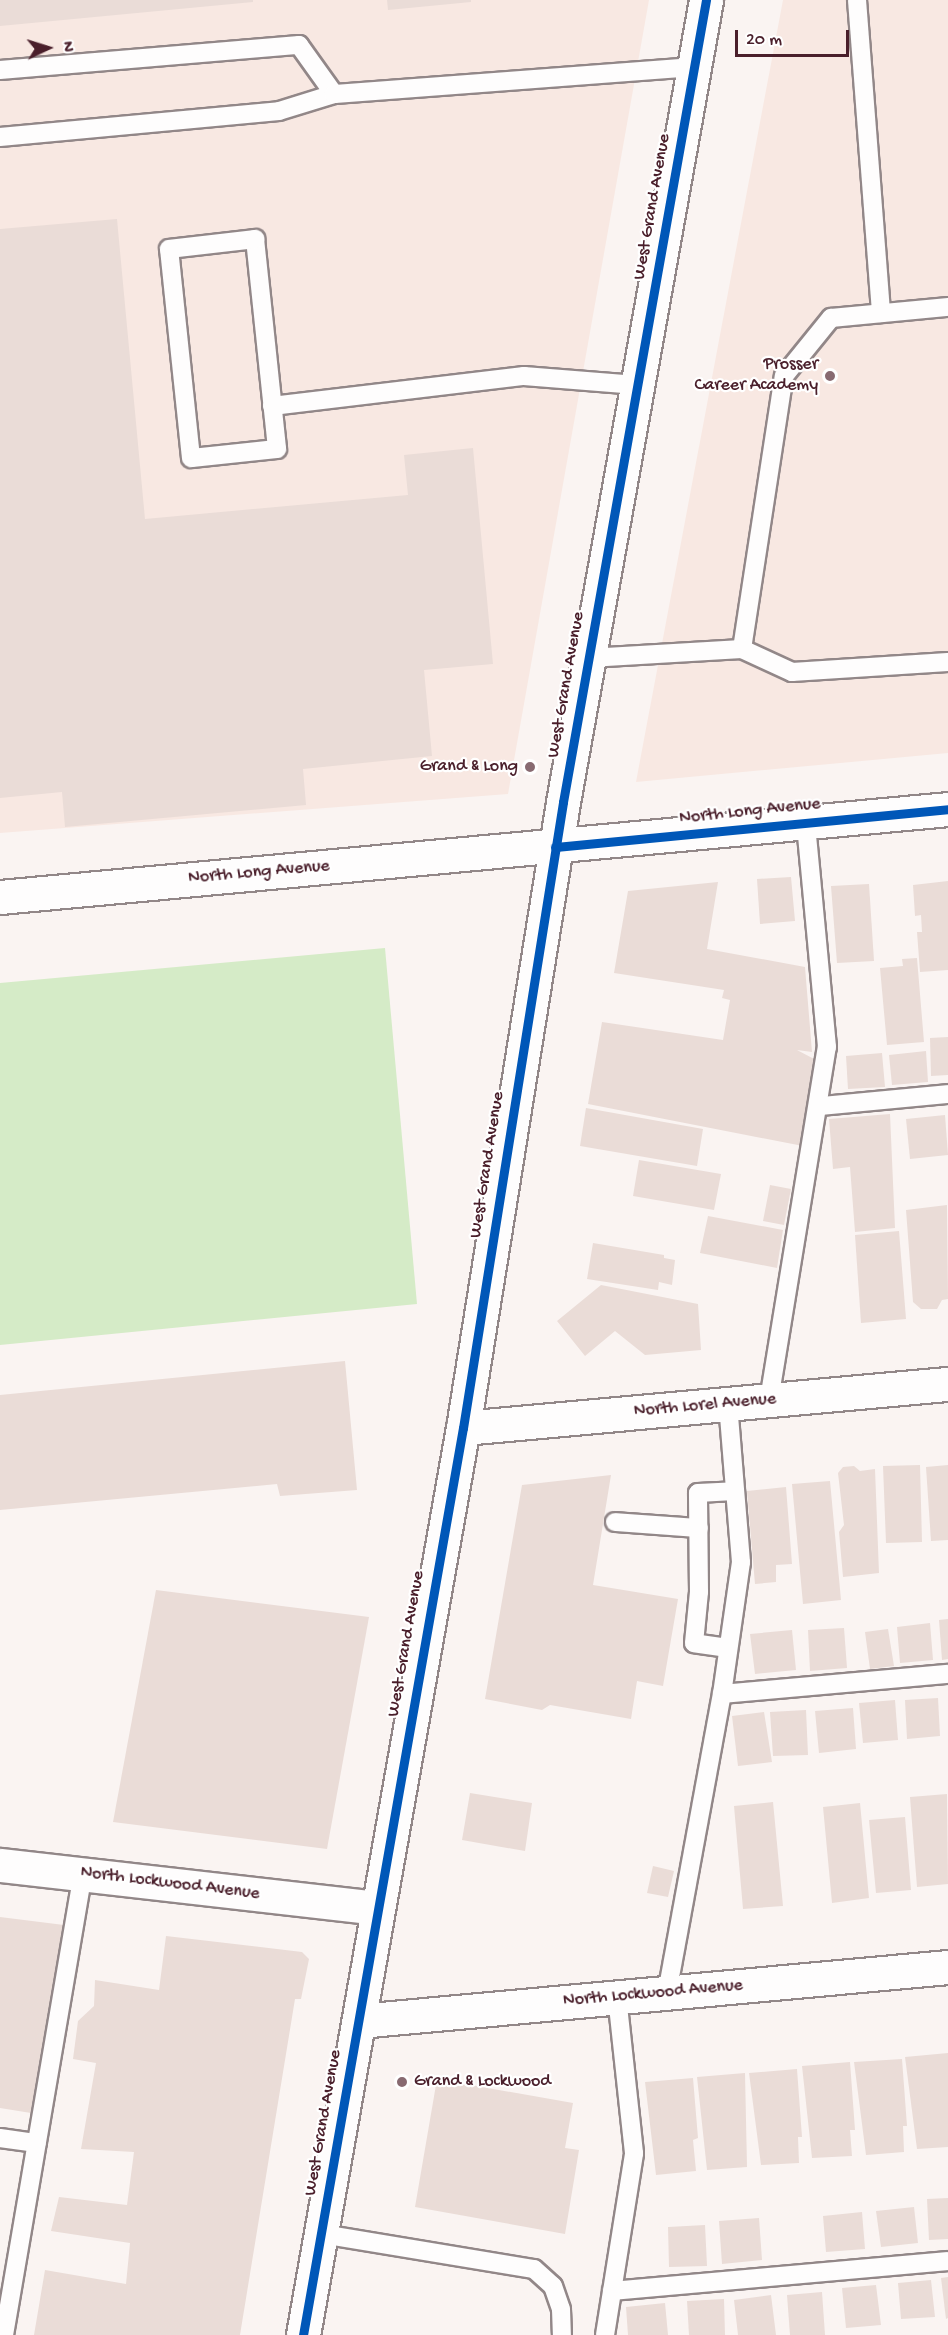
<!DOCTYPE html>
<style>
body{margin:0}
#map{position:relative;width:948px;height:2335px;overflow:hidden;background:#faf4f2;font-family:"Gochi Hand",sans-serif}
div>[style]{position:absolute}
.built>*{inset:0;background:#f8e8e2}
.green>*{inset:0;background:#d5ebc7}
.building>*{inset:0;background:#eadcd7}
.roads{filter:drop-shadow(2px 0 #928788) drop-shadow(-2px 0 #928788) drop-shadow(0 2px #928788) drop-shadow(0 -2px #928788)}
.lane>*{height:18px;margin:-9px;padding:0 9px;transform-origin:9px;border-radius:9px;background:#fefdfd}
.street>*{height:33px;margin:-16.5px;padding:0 16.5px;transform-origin:16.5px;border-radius:16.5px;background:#fefdfd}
.secondary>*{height:33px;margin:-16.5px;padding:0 16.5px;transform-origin:16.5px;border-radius:16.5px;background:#fefdfd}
.cycleway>*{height:9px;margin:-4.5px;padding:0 4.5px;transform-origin:4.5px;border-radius:4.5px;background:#0057b8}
.dots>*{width:16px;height:16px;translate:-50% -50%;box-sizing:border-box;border:3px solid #fff;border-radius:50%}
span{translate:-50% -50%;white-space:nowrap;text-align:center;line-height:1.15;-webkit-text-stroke:4.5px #fff;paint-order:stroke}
.street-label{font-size:18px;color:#4a1f2b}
.poi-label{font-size:18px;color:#4a1f2b}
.right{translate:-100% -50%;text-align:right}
.left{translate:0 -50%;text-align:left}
.north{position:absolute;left:18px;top:18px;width:60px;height:60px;-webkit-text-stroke:4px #fff;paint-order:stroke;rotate:86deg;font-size:16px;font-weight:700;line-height:24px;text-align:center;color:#4a1f2b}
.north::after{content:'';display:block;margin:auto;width:21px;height:27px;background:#4a1f2b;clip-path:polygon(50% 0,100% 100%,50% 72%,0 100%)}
.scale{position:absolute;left:735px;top:30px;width:114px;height:27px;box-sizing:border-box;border:3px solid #4a1f2b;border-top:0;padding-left:8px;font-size:18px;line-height:21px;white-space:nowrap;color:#4a1f2b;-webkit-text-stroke:4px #fff;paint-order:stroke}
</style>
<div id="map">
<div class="built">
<i style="clip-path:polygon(0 0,649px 0,508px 794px,0 833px)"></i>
<i style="clip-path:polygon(783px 0,948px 0,948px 753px,636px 782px)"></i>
</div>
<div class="green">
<i style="clip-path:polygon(385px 948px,417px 1304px,0 1345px,0 983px)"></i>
</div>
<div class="building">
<i style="clip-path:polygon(0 0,253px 0,253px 2px,0 26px)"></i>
<i style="clip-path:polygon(387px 0,471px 0,471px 2px,388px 10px)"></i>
<i style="clip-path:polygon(117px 219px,145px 519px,408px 495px,404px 455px,473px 448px,493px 664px,424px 670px,432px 756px,303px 769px,306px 805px,65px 827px,62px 792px,0 798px,0 229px)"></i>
<i style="clip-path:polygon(791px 877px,795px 921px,760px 924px,757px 879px)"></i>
<i style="clip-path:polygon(948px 881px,948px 970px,920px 972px,917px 932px,922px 932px,921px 915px,915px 916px,913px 885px)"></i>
<i style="clip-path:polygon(718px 882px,707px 949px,805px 967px,812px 1052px,797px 1050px,816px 1060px,803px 1146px,588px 1104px,602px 1022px,723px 1040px,730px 1000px,722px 998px,724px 990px,614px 973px,628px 891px)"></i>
<i style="clip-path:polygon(869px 884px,874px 961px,837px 963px,831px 886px)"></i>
<i style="clip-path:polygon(917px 958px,924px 1042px,887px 1045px,880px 968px,903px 966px,902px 959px)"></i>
<i style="clip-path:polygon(948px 1037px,948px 1075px,931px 1076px,930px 1038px)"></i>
<i style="clip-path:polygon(926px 1051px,928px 1082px,892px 1085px,889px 1055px)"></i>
<i style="clip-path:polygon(882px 1053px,885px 1087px,848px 1089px,846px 1056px)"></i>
<i style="clip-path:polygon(586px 1108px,703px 1129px,697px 1166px,580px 1146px)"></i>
<i style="clip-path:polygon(890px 1114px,895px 1228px,855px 1232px,850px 1167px,833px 1169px,829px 1119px)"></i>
<i style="clip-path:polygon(945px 1115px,948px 1155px,910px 1159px,906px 1119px)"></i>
<i style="clip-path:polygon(639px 1160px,721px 1174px,714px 1210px,633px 1196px)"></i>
<i style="clip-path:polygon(770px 1185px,791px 1189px,784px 1225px,763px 1221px)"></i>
<i style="clip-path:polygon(947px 1205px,948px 1299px,942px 1300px,937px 1309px,921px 1309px,913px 1302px,906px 1210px)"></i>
<i style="clip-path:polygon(708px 1216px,783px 1230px,777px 1268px,700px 1253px)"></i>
<i style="clip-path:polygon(899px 1231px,906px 1319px,861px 1323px,855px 1235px)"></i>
<i style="clip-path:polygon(593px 1243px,664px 1255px,664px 1258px,675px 1260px,672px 1285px,659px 1282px,658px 1290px,587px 1279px)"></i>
<i style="clip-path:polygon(601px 1285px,698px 1304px,701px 1350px,645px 1355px,615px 1331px,585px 1356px,557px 1321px)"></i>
<i style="clip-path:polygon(345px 1361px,357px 1490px,280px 1496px,277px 1484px,0 1510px,0 1395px)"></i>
<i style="clip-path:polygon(920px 1465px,922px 1542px,886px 1543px,883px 1466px)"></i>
<i style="clip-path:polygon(948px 1465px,948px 1540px,931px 1541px,926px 1467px)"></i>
<i style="clip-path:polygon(854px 1466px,860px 1471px,875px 1469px,879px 1573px,843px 1577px,839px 1532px,844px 1525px,838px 1473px,843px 1467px)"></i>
<i style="clip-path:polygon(611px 1475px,593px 1585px,678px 1599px,663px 1686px,637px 1681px,631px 1719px,550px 1705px,542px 1710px,485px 1699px,522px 1485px)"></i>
<i style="clip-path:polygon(830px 1481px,841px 1600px,803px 1604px,792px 1484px)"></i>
<i style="clip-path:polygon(786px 1487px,792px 1564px,776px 1565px,776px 1582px,755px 1584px,747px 1491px)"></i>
<i style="clip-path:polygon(156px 1590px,369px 1617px,327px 1849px,113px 1822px)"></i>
<i style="clip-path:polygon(948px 1619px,948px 1659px,942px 1660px,939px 1620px)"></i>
<i style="clip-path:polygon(930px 1623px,933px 1660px,900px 1663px,897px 1627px)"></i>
<i style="clip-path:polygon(844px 1628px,847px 1668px,810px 1671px,808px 1630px)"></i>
<i style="clip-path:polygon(888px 1629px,894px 1666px,870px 1669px,865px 1632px)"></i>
<i style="clip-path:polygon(792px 1630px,796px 1670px,755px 1674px,750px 1634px)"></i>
<i style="clip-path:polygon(938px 1698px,940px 1736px,907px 1739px,905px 1700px)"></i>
<i style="clip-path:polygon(895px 1700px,898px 1740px,863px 1743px,859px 1703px)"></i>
<i style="clip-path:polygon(853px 1708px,856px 1749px,819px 1753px,815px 1711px)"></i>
<i style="clip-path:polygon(806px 1710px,808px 1755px,773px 1756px,770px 1712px)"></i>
<i style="clip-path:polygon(764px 1712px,772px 1762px,738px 1766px,732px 1716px)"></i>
<i style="clip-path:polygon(470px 1793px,532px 1803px,525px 1851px,462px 1840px)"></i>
<i style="clip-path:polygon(947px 1794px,948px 1884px,917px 1887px,910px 1797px)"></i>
<i style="clip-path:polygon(773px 1802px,783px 1906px,743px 1909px,734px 1806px)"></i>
<i style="clip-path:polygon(860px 1803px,869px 1898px,832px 1903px,823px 1807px)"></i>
<i style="clip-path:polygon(905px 1817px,911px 1890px,876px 1893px,869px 1820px)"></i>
<i style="clip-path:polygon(653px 1866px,674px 1871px,668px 1897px,647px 1893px)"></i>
<i style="clip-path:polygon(0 1917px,64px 1925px,31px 2113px,0 2108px)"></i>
<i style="clip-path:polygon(166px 1936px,302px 1952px,309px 1959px,301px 1999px,295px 1999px,240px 2335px,34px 2335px,45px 2270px,126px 2284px,130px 2243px,51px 2231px,59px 2197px,127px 2205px,134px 2152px,81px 2149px,96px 2063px,73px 2059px,78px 2021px,94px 2006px,95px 1980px,159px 1990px)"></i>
<i style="clip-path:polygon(948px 2053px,948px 2147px,917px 2149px,905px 2057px)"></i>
<i style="clip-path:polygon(902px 2059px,907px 2126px,903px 2126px,904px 2152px,866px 2155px,854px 2062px)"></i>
<i style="clip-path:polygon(850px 2062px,855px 2130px,850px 2130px,852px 2156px,812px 2158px,802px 2066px)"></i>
<i style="clip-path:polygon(797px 2069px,802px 2137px,798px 2137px,799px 2163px,761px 2165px,749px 2073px)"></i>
<i style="clip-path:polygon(745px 2073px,747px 2167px,707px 2170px,697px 2077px)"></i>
<i style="clip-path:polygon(693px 2078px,698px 2138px,693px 2140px,696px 2171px,656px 2175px,645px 2082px)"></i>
<i style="clip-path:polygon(437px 2079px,573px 2103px,565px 2148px,579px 2150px,565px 2234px,415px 2207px)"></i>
<i style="clip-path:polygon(948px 2198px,948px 2239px,929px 2240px,927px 2199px)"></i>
<i style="clip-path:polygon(914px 2207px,918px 2243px,881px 2247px,876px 2211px)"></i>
<i style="clip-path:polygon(862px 2212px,865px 2249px,826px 2252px,823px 2216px)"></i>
<i style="clip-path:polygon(759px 2218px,762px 2260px,722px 2264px,719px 2221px)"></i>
<i style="clip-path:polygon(705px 2225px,707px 2266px,669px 2267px,668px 2227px)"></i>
<i style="clip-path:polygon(948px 2277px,948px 2318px,946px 2319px,941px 2278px)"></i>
<i style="clip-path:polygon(931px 2280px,935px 2317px,901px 2319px,898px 2283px)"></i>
<i style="clip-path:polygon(876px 2285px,881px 2325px,846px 2328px,842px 2288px)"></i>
<i style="clip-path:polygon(822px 2292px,825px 2335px,790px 2335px,787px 2295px)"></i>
<i style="clip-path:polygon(771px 2295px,776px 2335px,738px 2335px,734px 2300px)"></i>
<i style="clip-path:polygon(724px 2299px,725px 2335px,689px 2335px,687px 2301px)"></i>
<i style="clip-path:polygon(665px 2303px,668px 2335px,628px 2335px,626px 2307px)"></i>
</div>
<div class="roads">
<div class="lane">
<i style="left:857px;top:0;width:314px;rotate:85.6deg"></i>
<i style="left:0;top:70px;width:300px;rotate:-4.8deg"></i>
<i style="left:299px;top:45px;width:60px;rotate:54.5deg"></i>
<i style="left:0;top:137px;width:280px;rotate:-5.3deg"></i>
<i style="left:279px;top:111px;width:58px;rotate:-17.2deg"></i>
<i style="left:334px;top:94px;width:362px;rotate:-4.3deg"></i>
<i style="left:255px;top:239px;width:211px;rotate:84deg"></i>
<i style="left:277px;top:449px;width:86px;rotate:174deg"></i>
<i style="left:191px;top:458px;width:210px;rotate:-96deg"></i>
<i style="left:169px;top:249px;width:87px;rotate:-6.6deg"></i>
<i style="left:272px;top:406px;width:254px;rotate:-6.8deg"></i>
<i style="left:524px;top:376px;width:113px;rotate:4.6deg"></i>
<i style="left:742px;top:649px;width:276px;rotate:-81.3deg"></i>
<i style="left:784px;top:376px;width:75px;rotate:-51deg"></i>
<i style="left:831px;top:318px;width:118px;rotate:-5.4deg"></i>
<i style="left:589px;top:658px;width:153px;rotate:-3.4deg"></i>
<i style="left:742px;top:649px;width:55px;rotate:24.7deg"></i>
<i style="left:792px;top:672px;width:156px;rotate:-3.7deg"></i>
<i style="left:821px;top:1106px;width:128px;rotate:-5.4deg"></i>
<i style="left:769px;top:1400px;width:358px;rotate:-80.7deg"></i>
<i style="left:827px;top:1047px;width:225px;rotate:-95.4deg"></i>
<i style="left:615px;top:1522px;width:84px;rotate:4.1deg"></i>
<i style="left:728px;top:1648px;width:34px;rotate:-172deg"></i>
<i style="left:694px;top:1643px;width:51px;rotate:-84.4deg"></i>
<i style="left:699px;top:1592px;width:99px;rotate:-90.6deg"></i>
<i style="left:698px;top:1493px;width:36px;rotate:-3deg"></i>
<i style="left:722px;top:1694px;width:227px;rotate:-5.1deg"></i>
<i style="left:667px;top:1993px;width:304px;rotate:-79.6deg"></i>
<i style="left:722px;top:1694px;width:133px;rotate:-81.8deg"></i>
<i style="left:741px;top:1562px;width:159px;rotate:-94.7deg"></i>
<i style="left:0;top:2138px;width:37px;rotate:8deg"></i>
<i style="left:322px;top:2234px;width:215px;rotate:9.4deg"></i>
<i style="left:534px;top:2269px;width:25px;rotate:42deg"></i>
<i style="left:553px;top:2286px;width:24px;rotate:71deg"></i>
<i style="left:561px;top:2309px;width:26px;rotate:88deg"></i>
<i style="left:612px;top:2291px;width:337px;rotate:-5.1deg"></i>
<i style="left:4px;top:2335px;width:468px;rotate:-80.3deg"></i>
<i style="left:605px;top:2335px;width:184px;rotate:-80.9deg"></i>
<i style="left:634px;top:2153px;width:157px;rotate:-96.2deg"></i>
</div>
<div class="street">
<i style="left:0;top:897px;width:952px;rotate:-5.3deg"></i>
<i style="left:463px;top:1428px;width:487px;rotate:-5.2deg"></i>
<i style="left:0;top:1865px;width:378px;rotate:6.5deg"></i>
<i style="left:359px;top:2021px;width:591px;rotate:-5.24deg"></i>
</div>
<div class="secondary">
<i style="left:303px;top:2335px;width:921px;rotate:-80deg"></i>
<i style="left:463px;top:1428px;width:634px;rotate:-80.92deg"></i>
<i style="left:563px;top:802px;width:815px;rotate:-79.89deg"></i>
</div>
</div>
<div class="cycleway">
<i style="left:555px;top:847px;width:395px;rotate:-5.5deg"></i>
<i style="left:303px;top:2335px;width:921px;rotate:-80deg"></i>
<i style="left:463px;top:1428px;width:634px;rotate:-80.92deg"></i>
<i style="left:563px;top:802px;width:815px;rotate:-79.89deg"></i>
</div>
<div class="dots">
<i style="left:830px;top:376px;background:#886a71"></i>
<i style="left:530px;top:767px;background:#886a71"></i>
<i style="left:402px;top:2082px;background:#886a71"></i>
</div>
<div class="street-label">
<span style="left:653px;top:207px;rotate:-80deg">West Grand Avenue</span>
<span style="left:567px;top:685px;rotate:-80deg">West Grand Avenue</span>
<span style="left:750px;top:812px;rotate:-6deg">North Long Avenue</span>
<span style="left:259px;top:873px;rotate:-5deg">North Long Avenue</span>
<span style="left:488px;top:1165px;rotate:-81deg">West Grand Avenue</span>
<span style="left:705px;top:1406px;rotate:-5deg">North Lorel Avenue</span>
<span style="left:407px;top:1644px;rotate:-80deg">West Grand Avenue</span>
<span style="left:170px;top:1884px;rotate:7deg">North Lockwood Avenue</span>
<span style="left:653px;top:1994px;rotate:-5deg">North Lockwood Avenue</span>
<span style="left:324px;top:2123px;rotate:-80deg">West Grand Avenue</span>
</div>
<div class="poi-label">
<span class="right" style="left:818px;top:376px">Prosser<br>Career Academy</span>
<span class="right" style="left:518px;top:767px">Grand &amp; Long</span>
<span class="left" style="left:414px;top:2082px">Grand &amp; Lockwood</span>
</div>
<div class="north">N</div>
<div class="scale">20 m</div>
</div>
